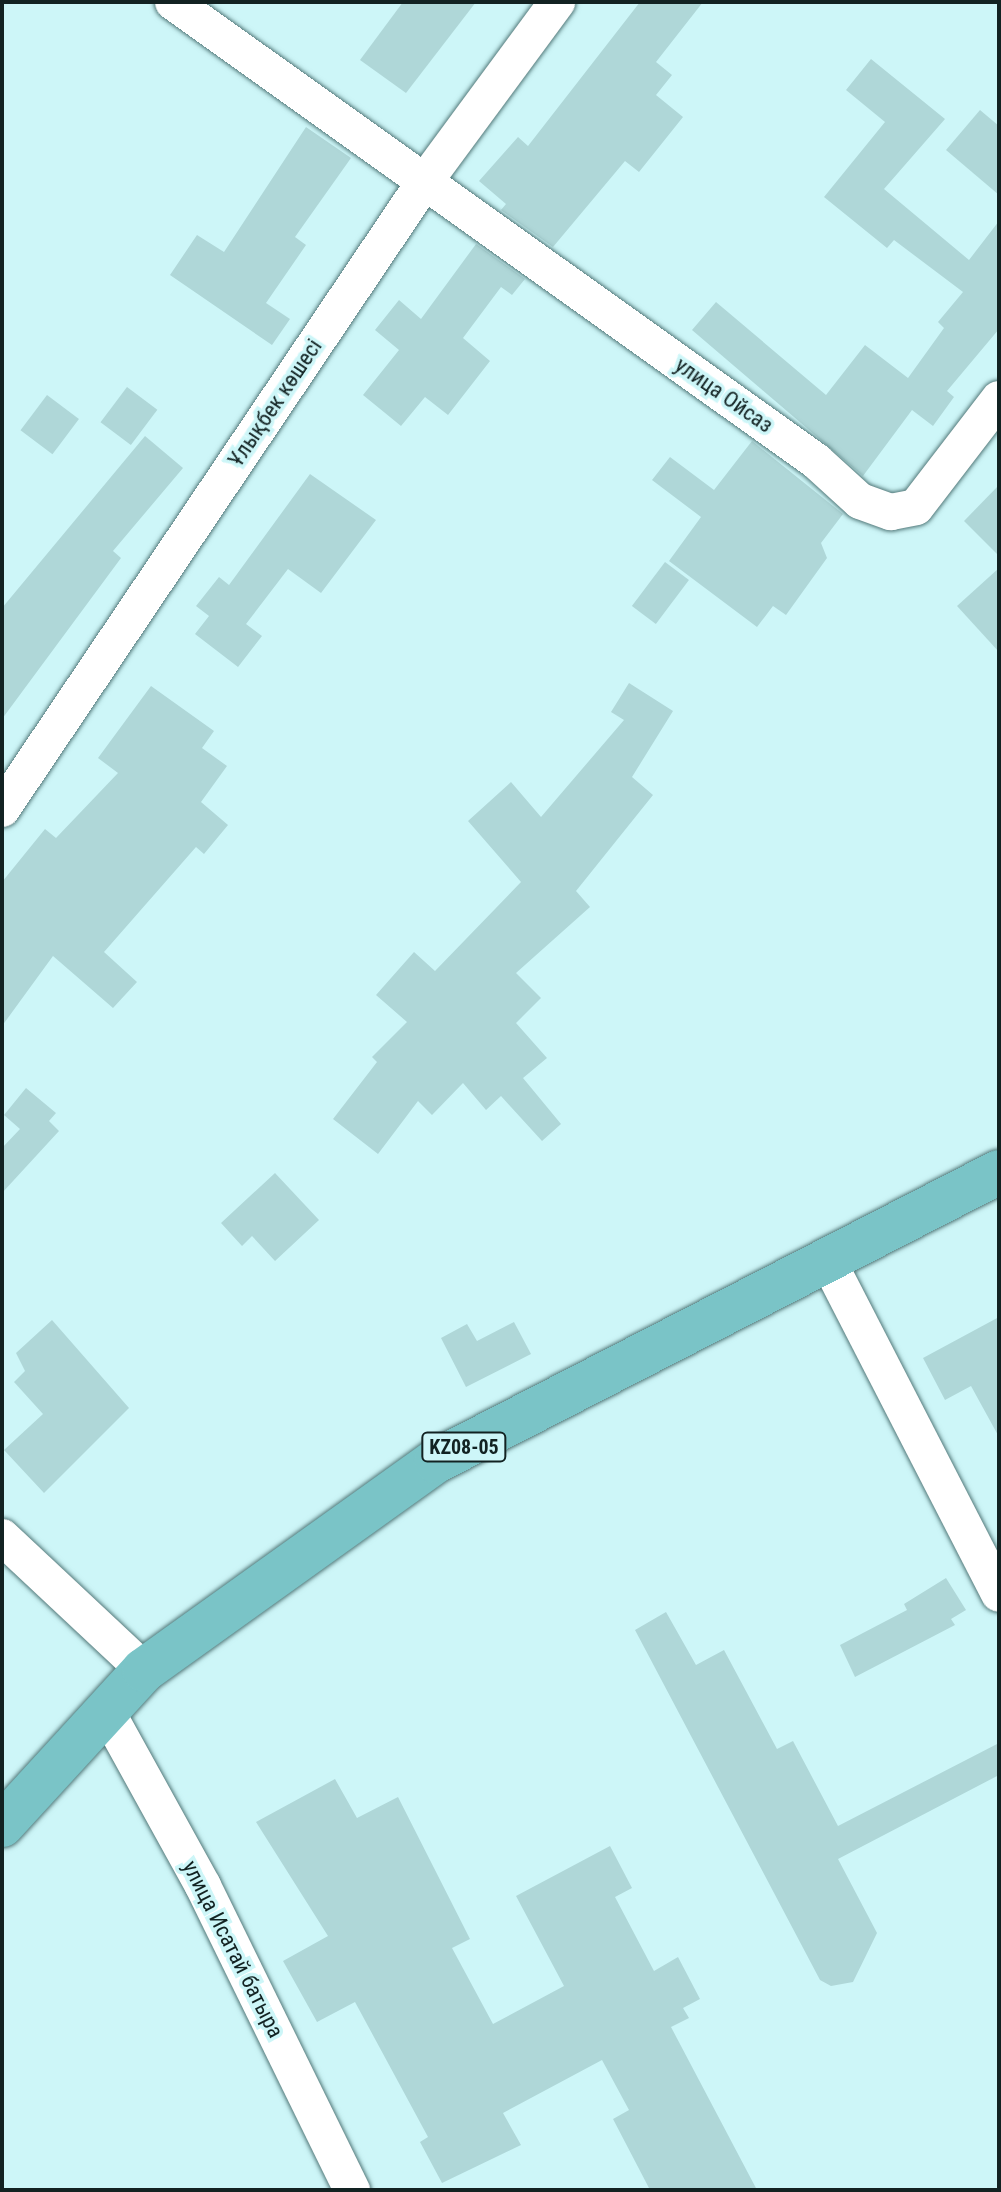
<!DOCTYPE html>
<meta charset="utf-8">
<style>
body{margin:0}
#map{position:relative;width:1001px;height:2192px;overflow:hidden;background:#cdf6f8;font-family:"Roboto Condensed",sans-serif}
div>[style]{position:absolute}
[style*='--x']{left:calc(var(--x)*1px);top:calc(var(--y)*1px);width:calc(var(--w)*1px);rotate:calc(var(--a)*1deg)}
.building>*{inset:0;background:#afd7d8;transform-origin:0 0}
.roads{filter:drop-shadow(0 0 2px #53797a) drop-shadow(0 0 2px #53797a)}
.street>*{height:36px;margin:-18px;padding:0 18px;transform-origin:18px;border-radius:18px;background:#fff}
.primary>*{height:44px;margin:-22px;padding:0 22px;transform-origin:22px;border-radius:22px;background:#7ac4c7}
span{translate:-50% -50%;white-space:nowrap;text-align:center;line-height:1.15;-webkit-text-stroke:7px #cdf6f8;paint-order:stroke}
.shield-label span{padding:2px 6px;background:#cdf6f8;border:2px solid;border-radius:6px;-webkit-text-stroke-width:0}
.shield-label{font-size:20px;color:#122222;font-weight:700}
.street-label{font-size:22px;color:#122222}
.frame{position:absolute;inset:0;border:4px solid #122222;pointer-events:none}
</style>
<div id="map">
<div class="building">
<div style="clip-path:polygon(403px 2px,476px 2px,406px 93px,360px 60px)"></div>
<div style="clip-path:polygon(640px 2px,703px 2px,656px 62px,672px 75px,656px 95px,683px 117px,639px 172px,625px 161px,553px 247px,501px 210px,506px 204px,479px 181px,518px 137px,528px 146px)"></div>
<div style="clip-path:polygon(871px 59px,945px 119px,884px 189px,969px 260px,999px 221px,999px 329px,947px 391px,954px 397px,933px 426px,912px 410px,863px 476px,692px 330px,716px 302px,826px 395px,865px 345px,908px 378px,944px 328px,938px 322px,963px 292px,894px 240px,887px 248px,824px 197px,885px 122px,846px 90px)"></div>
<div style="clip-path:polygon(980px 110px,999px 126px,999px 195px,946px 150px)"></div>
<div style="clip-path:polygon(306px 127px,351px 158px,295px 237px,306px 245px,266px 303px,290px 319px,272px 345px,170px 275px,197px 235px,224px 252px)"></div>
<div style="clip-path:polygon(476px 244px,525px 279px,512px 295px,501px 287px,463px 338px,490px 361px,448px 415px,425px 397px,401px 426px,363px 395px,399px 350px,375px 330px,399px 300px,421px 319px)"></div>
<div style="left:127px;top:387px;width:38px;height:44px;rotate:37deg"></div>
<div style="left:47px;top:395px;width:40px;height:44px;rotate:37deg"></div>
<div style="clip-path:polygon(145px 436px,183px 468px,113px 551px,121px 558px,2px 719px,2px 608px)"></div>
<div style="clip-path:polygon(752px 441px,843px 514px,821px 543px,827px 558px,786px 615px,773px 606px,757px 627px,669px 561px,701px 517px,652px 480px,670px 457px,714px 490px)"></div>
<div style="clip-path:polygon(310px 474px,376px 520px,321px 593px,288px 569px,246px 624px,262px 636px,238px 667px,195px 634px,209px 616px,196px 606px,219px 577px,229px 585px)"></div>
<div style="clip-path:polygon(999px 485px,999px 556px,964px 521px)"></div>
<div style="left:665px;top:562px;width:30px;height:55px;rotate:37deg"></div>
<div style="clip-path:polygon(999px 568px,999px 652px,957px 606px)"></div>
<div style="clip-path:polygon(629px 683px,673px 711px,632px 777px,653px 795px,576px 891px,590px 907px,516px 973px,541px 998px,516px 1023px,547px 1058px,523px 1078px,561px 1124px,542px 1141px,501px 1096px,486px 1110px,463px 1083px,432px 1115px,418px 1101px,378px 1154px,333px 1119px,377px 1062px,372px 1057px,407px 1022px,376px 995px,414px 952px,435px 971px,521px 882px,468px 821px,511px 782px,541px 817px,624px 720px,611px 712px)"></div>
<div style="clip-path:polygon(151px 686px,214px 731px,202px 748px,227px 766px,201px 802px,228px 825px,204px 854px,196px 847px,104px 952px,137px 982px,113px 1008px,53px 956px,2px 1026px,2px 882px,45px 829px,56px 838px,118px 773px,98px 758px)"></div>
<div style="clip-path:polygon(26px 1088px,56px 1113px,49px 1121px,59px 1131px,2px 1193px,2px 1148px,20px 1129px,4px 1115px)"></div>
<div style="clip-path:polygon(275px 1173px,319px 1220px,275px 1261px,252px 1236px,242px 1246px,221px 1223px)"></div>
<div style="clip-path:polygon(999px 1317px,999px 1437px,971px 1386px,945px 1400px,923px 1358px)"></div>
<div style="clip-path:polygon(52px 1320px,129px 1408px,44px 1493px,4px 1450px,43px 1414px,14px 1382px,25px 1371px,16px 1353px)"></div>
<div style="clip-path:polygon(514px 1322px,531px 1354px,466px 1387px,441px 1338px,467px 1324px,477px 1341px)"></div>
<div style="clip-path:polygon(946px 1578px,966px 1610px,951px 1619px,955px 1625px,855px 1677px,840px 1645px,907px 1610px,904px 1604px)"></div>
<div style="clip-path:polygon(666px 1612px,696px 1665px,724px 1650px,777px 1749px,793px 1741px,838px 1826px,999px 1743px,999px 1775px,838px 1859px,877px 1933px,853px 1982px,831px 1986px,820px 1980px,635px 1630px)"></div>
<div style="clip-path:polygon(335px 1779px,357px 1818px,398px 1797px,470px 1939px,452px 1948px,493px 2024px,564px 1986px,516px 1896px,610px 1846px,632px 1888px,615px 1897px,654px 1971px,678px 1957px,700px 1999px,683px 2008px,689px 2018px,671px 2027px,757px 2190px,650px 2190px,613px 2119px,629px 2110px,602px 2060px,503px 2113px,521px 2145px,442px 2183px,420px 2142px,428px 2137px,355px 2002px,317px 2022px,283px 1961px,328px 1936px,256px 1822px)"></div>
</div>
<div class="roads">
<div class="street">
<div style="--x:173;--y:2;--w:790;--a:35.52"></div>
<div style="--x:816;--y:461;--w:59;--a:42.3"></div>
<div style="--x:860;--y:501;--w:33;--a:20"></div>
<div style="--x:891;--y:512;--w:25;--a:-11"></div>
<div style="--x:916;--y:507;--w:136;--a:-52.5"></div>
<div style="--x:2;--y:809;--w:754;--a:-56.04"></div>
<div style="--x:423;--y:184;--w:226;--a:-53.6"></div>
<div style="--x:828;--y:1261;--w:374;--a:62.8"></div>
<div style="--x:2;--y:1537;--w:195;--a:43.1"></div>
<div style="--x:107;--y:1712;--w:199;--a:61.1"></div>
<div style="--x:203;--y:1886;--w:339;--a:63.9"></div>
</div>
<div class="primary">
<div style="--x:2;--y:1825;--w:210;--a:-47.5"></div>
<div style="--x:144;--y:1670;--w:359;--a:-35.6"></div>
<div style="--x:436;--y:1461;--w:633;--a:-27.17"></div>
</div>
</div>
<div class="shield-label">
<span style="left:464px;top:1447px">KZ08-05</span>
</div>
<div class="street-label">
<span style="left:724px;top:395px;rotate:35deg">улица Ойсаз</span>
<span style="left:275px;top:403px;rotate:-56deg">Ұлықбек көшесі</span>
<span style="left:233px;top:1949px;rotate:63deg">улица Исатай батыра</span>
</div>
<div class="frame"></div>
</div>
